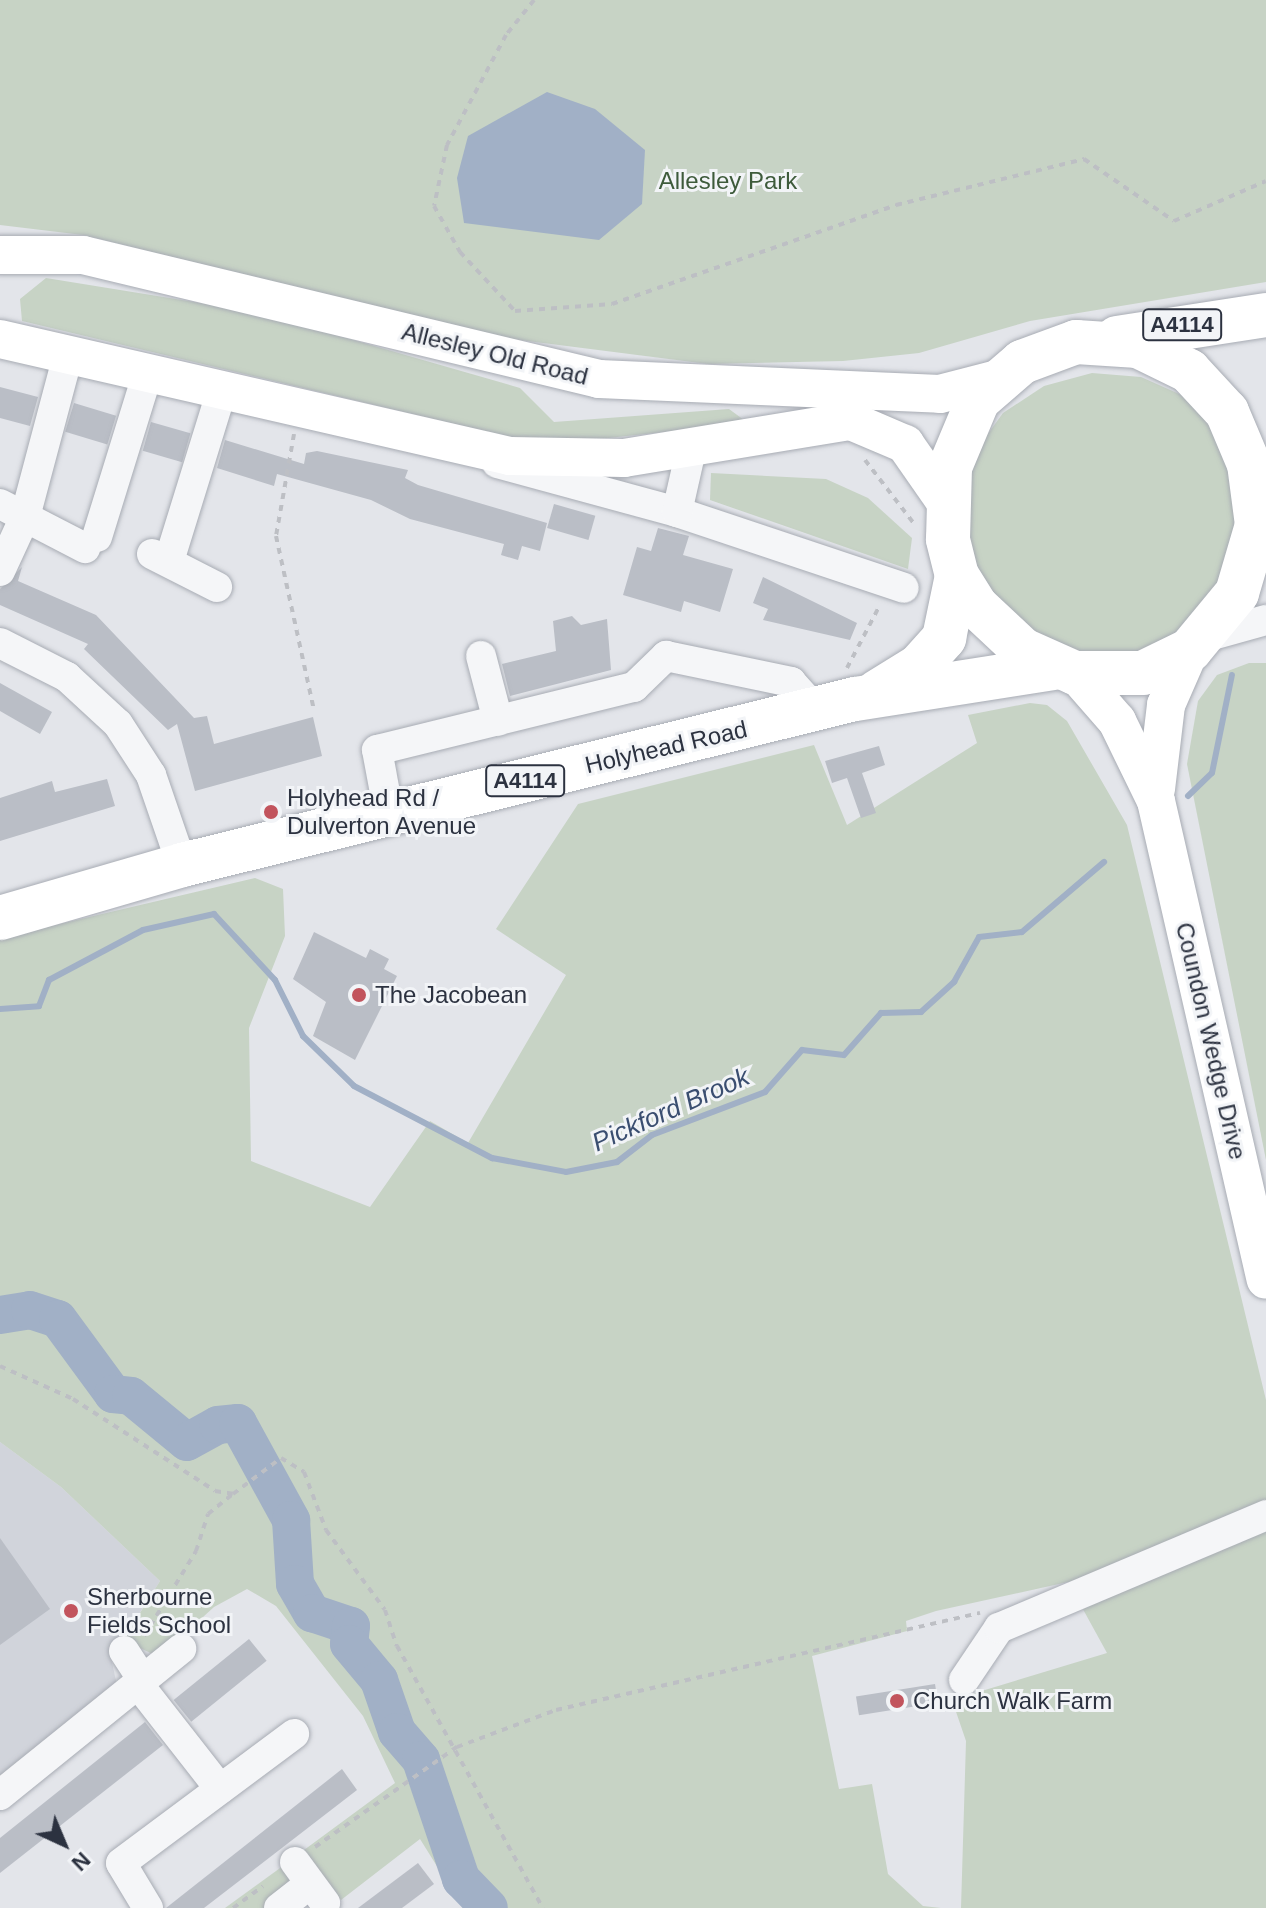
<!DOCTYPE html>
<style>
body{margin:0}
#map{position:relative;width:1266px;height:1908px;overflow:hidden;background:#e3e5ea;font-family:Helvetica,sans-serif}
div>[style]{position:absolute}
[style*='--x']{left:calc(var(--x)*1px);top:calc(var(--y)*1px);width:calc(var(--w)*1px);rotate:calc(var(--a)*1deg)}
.built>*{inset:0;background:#d1d4db}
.green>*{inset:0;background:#c7d3c5}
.water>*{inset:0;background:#a1b0c6}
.stream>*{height:6px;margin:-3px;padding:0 3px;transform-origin:3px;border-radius:3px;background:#a1b0c6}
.river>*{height:38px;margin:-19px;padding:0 19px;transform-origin:19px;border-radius:19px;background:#a1b0c6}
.building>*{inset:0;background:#babec6;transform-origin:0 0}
.path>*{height:4px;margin-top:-2px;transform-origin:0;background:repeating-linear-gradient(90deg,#bdbfc4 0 6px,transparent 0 12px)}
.roads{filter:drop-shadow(0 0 2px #a8acb4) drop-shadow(0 0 2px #a8acb4)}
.minor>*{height:30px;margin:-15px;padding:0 15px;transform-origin:15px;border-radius:15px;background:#f5f6f8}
.major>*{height:38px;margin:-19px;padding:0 19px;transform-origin:19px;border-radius:19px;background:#fff}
.highway>*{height:44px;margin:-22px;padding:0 22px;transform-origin:22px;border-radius:22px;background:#fff}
.dots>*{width:22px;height:22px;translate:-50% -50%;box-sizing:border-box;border:4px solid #f2f4f7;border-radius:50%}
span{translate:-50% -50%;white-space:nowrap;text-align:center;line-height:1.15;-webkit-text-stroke:6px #f2f4f7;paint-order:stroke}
.shield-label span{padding:2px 6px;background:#f2f4f7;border:2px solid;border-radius:6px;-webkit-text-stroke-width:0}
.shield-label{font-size:22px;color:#2c3240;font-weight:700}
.park-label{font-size:24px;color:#3e5b3b}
.street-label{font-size:24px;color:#2c3240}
.poi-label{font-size:24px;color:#2c3240}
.left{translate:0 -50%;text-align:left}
.water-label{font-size:26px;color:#3a4e70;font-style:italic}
.north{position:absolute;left:24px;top:1804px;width:80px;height:80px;-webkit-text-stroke:6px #f2f4f7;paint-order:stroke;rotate:136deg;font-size:22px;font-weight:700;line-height:32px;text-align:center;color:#2c3240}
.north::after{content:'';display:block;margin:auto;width:28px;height:36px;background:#2c3240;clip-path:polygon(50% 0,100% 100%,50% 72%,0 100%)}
</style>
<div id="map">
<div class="built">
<div style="clip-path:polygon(0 1442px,61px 1487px,160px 1581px,111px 1658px,118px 1690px,0 1783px)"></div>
</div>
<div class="green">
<div style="clip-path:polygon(0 0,1266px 0,1266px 282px,1030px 321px,919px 353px,843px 361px,708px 364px,497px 337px,83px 235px,0 225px)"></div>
<div style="clip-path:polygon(46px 278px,256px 312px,520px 388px,554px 422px,729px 409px,748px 423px,543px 445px,22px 321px,20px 299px)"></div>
<div style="clip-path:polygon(1092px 373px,1141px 377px,1186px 397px,1222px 431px,1251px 522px,1185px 642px,1095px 666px,1008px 631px,960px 549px,974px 453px,1003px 413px,1044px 386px)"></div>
<div style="clip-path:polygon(711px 473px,826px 479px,868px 498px,912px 538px,908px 569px,710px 500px)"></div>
<div style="clip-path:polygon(1249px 663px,1266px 663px,1266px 1160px,1187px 764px,1198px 701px,1217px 675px)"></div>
<div style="clip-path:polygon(1030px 703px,1047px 705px,1067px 721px,1127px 825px,1266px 1400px,1266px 1908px,961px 1908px,966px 1741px,952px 1700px,1107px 1653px,1068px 1582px,936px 1611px,906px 1621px,907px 1631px,812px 1656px,839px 1789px,872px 1784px,888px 1874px,923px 1906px,941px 1908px,463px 1908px,420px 1839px,341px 1900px,304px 1850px,395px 1783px,363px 1716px,276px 1606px,247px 1589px,214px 1607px,159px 1657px,123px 1640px,160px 1581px,61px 1487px,0 1442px,0 938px,255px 878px,283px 889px,285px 936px,249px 1028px,251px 1161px,370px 1207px,430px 1121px,468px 1143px,566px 975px,496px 929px,578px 804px,814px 745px,847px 825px,977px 743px,968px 715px)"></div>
<div style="clip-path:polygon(287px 1863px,290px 1879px,265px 1908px,225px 1908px)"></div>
</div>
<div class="water">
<div style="clip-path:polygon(547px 92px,595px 109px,645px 150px,642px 204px,599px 240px,464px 223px,457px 178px,468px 136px)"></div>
</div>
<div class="stream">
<div style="--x:1188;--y:796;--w:33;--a:-44"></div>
<div style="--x:1212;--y:773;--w:100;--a:-78.5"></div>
<div style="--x:0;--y:1009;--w:39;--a:-4"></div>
<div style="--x:39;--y:1006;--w:28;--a:-69"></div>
<div style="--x:49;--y:980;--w:106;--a:-28"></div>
<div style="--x:143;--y:930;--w:73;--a:-12.7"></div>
<div style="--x:214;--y:914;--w:90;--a:47.3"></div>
<div style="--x:275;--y:980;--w:63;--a:63.4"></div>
<div style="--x:303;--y:1036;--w:71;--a:44.4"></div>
<div style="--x:354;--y:1086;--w:156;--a:27.6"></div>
<div style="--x:492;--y:1158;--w:75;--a:10.7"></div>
<div style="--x:566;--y:1172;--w:52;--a:-11.1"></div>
<div style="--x:617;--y:1162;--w:44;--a:-37.6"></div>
<div style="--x:652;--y:1135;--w:121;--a:-20.8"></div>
<div style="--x:765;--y:1092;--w:56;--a:-48.6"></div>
<div style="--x:802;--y:1050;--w:42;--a:6.8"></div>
<div style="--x:844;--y:1055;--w:56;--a:-48.6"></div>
<div style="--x:881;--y:1013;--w:40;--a:-1.4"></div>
<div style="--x:921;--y:1012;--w:45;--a:-42.3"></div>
<div style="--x:954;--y:982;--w:51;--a:-60.9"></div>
<div style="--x:979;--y:937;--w:43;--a:-6.6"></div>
<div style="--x:1022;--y:932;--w:108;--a:-40.5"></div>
</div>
<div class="river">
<div style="--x:0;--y:1315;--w:30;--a:-9"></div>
<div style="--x:30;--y:1310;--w:29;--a:18"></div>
<div style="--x:58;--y:1319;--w:93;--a:53.7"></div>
<div style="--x:113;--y:1394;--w:18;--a:6"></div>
<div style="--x:131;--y:1396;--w:72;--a:39.4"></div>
<div style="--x:187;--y:1442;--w:35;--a:-29"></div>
<div style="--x:218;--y:1425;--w:20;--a:-6"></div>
<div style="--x:238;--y:1423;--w:111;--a:61.3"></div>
<div style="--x:291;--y:1520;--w:64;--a:86.4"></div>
<div style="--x:295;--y:1584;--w:34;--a:60"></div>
<div style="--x:312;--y:1613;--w:41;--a:18.4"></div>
<div style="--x:351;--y:1626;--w:18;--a:96"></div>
<div style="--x:349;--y:1644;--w:47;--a:50.2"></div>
<div style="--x:379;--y:1680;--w:55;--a:70.9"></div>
<div style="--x:397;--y:1732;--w:37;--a:49"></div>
<div style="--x:421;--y:1760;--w:126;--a:71.4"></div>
<div style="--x:461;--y:1879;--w:40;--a:46"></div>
</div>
<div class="building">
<div style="clip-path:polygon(0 387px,38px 397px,30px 426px,0 418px)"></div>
<div style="left:74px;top:403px;width:44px;height:30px;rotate:17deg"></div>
<div style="left:151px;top:422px;width:41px;height:30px;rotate:16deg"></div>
<div style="clip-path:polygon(225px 440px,304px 464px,306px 453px,317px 451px,408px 470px,405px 478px,418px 485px,547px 523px,540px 551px,522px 546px,518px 560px,501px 555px,504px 544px,410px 519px,371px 500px,277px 474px,274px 486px,217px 468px)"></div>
<div style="left:554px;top:504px;width:43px;height:25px;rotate:16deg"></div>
<div style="clip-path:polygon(658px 528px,689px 536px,683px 555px,733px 569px,720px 612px,684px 601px,681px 612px,623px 595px,637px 547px,651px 551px)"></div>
<div style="clip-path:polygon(22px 567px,18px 581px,96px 615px,194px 718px,207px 716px,214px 744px,313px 717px,322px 756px,195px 791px,177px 724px,168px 730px,84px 649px,88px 644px,0 605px,0 589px)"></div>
<div style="clip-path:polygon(763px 577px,857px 623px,850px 640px,763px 620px,768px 609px,753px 603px)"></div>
<div style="clip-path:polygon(572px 616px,581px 625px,607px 619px,611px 670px,510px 696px,502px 664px,556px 651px,553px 621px)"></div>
<div style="clip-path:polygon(0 683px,52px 712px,40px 734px,0 711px)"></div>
<div style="clip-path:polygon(879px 746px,885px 765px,862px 773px,876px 813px,861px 818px,847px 778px,832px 783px,825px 761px)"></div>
<div style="clip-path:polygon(107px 779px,115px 806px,0 841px,0 798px,52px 781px,55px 792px)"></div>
<div style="clip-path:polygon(314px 932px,366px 958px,370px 949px,389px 959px,384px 969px,397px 976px,355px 1060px,313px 1036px,326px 1002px,293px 979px)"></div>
<div style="clip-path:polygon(0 1538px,50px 1609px,0 1645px)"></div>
<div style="left:249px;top:1639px;width:28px;height:97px;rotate:51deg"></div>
<div style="left:935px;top:1684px;width:19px;height:80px;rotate:81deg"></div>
<div style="clip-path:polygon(145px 1722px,163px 1745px,0 1873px,0 1838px)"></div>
<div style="clip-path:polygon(342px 1769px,357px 1790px,204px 1908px,166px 1908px)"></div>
<div style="clip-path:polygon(418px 1863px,434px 1884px,402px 1908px,358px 1908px)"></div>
</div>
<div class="path">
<div style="--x:534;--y:0;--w:45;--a:128.7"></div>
<div style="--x:506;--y:35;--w:125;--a:118.2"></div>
<div style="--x:447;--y:145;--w:62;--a:102"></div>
<div style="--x:434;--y:206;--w:53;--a:60.5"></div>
<div style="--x:460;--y:252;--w:81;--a:47"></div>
<div style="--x:515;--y:311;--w:97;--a:-4.1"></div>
<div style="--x:612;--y:304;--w:301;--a:-19.2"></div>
<div style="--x:896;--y:205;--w:194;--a:-13.7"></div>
<div style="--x:1084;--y:159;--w:109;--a:34.6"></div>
<div style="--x:1174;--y:221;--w:100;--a:-23.5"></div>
<div style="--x:294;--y:434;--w:104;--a:100"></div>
<div style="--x:276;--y:536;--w:179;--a:77.7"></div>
<div style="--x:865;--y:460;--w:82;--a:52.4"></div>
<div style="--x:847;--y:668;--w:71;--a:-62.4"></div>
<div style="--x:0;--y:1366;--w:80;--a:24.3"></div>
<div style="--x:73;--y:1399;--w:169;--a:32.9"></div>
<div style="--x:215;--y:1491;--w:18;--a:9"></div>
<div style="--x:233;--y:1494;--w:60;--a:-36.9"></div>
<div style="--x:281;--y:1458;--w:27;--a:31"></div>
<div style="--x:304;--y:1472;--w:62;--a:69.2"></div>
<div style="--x:326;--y:1530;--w:99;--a:53.6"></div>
<div style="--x:385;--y:1610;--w:38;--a:72"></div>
<div style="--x:397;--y:1646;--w:300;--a:60.9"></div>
<div style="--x:144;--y:1636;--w:100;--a:-58.5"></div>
<div style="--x:196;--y:1551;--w:39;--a:-72"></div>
<div style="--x:208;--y:1514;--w:32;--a:-39"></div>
<div style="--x:315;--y:1847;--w:174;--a:-35.2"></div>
<div style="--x:457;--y:1747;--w:106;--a:-20.5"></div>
<div style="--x:556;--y:1710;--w:435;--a:-12.9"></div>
<div style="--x:233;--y:1908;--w:37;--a:-36"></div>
</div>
<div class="roads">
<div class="minor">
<div style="--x:497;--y:463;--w:187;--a:15.2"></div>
<div style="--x:677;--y:512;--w:239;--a:18.5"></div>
<div style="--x:0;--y:504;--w:96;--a:27.4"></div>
<div style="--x:677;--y:512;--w:64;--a:-77.3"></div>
<div style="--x:97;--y:537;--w:170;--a:-72.8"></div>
<div style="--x:152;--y:554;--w:73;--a:26.9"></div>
<div style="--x:169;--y:561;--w:176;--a:-72.8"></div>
<div style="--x:0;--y:571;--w:60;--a:-65.2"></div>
<div style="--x:25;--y:517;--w:168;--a:-75.1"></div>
<div style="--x:1205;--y:637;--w:63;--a:-15.6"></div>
<div style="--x:0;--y:643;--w:75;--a:26.9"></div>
<div style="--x:67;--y:677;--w:69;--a:42.7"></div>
<div style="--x:118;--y:724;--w:61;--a:57.1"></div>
<div style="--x:151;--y:775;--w:95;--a:71"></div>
<div style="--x:481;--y:656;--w:67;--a:75.3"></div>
<div style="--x:389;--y:814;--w:65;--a:-100.6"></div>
<div style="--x:377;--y:750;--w:265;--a:-13.8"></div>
<div style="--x:634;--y:687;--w:45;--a:-44.1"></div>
<div style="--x:666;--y:656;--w:128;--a:11.7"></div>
<div style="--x:791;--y:682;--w:38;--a:48"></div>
<div style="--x:124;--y:1651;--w:35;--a:57"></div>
<div style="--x:964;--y:1680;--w:63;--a:-56.1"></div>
<div style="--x:999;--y:1628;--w:290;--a:-22.9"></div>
<div style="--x:138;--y:1684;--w:133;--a:52"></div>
<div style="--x:0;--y:1795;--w:233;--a:-38.9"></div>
<div style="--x:295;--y:1862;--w:51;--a:53.8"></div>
<div style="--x:148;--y:1908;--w:52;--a:-121"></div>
<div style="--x:121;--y:1863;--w:216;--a:-36.7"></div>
<div style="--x:279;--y:1908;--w:39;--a:-38"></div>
</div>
<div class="major">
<div style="--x:0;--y:255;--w:83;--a:0"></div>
<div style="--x:83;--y:255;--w:531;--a:13.51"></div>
<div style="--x:599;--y:379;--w:341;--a:2.5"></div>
<div style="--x:940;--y:394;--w:59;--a:-14.7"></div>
<div style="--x:0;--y:339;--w:523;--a:12.92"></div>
<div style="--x:510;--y:456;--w:114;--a:1"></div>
<div style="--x:624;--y:458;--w:230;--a:-9.3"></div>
<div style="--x:851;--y:421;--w:59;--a:23.1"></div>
<div style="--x:905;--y:444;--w:68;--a:55.1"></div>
<div style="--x:1075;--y:673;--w:64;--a:48.8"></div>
<div style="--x:1117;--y:721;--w:89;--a:64"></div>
<div style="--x:1156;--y:801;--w:491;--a:77.1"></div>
<div style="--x:1156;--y:789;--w:85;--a:-83.2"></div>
<div style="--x:1166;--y:705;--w:60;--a:-66.4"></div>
</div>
<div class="highway">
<div style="--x:1117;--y:338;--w:151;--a:-8.8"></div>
<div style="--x:1076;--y:342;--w:62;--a:3.7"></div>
<div style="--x:1138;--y:346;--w:57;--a:26.1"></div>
<div style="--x:1189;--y:371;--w:56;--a:47.2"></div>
<div style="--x:1227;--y:412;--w:56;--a:67.1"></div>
<div style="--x:1249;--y:464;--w:62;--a:82.5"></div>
<div style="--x:1257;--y:525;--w:71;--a:106.4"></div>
<div style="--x:1237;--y:593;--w:74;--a:129.5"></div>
<div style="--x:1190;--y:650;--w:52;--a:153.9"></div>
<div style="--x:1143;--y:673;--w:68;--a:180"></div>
<div style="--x:1075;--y:673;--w:57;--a:-156.1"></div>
<div style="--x:1023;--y:650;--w:64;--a:-136.9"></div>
<div style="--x:976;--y:606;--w:36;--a:-122"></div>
<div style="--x:957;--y:576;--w:38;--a:-104"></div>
<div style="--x:948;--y:539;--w:72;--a:-88.4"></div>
<div style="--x:950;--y:467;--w:73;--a:-67.3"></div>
<div style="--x:978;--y:400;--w:58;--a:-40.8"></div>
<div style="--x:1022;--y:362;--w:58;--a:-20.3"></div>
<div style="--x:877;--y:692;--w:49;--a:-31.8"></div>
<div style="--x:919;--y:666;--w:38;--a:-48"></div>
<div style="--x:944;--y:638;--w:63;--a:-78.2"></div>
<div style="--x:0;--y:918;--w:190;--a:-16.2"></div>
<div style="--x:182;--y:865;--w:693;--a:-13.86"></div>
<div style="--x:855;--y:699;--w:200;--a:-8.9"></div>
</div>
</div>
<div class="dots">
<div style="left:271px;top:812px;background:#c2545d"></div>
<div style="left:359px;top:995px;background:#c2545d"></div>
<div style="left:71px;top:1611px;background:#c2545d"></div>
<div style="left:897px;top:1701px;background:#c2545d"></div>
</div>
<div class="shield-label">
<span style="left:1182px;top:325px">A4114</span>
<span style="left:525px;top:781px">A4114</span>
</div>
<div class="park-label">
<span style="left:728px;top:181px">Allesley Park</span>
</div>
<div class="street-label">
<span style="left:495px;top:354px;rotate:14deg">Allesley Old Road</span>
<span style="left:666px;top:747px;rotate:-13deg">Holyhead Road</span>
<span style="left:1211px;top:1041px;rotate:77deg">Coundon Wedge Drive</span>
</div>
<div class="poi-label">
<span class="left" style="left:287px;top:812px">Holyhead Rd /<br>Dulverton Avenue</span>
<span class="left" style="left:375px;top:995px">The Jacobean</span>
<span class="left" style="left:87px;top:1611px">Sherbourne<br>Fields School</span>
<span class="left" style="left:913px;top:1701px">Church Walk Farm</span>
</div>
<div class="water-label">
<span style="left:671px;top:1110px;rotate:-24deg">Pickford Brook</span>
</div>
<div class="north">N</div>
</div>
